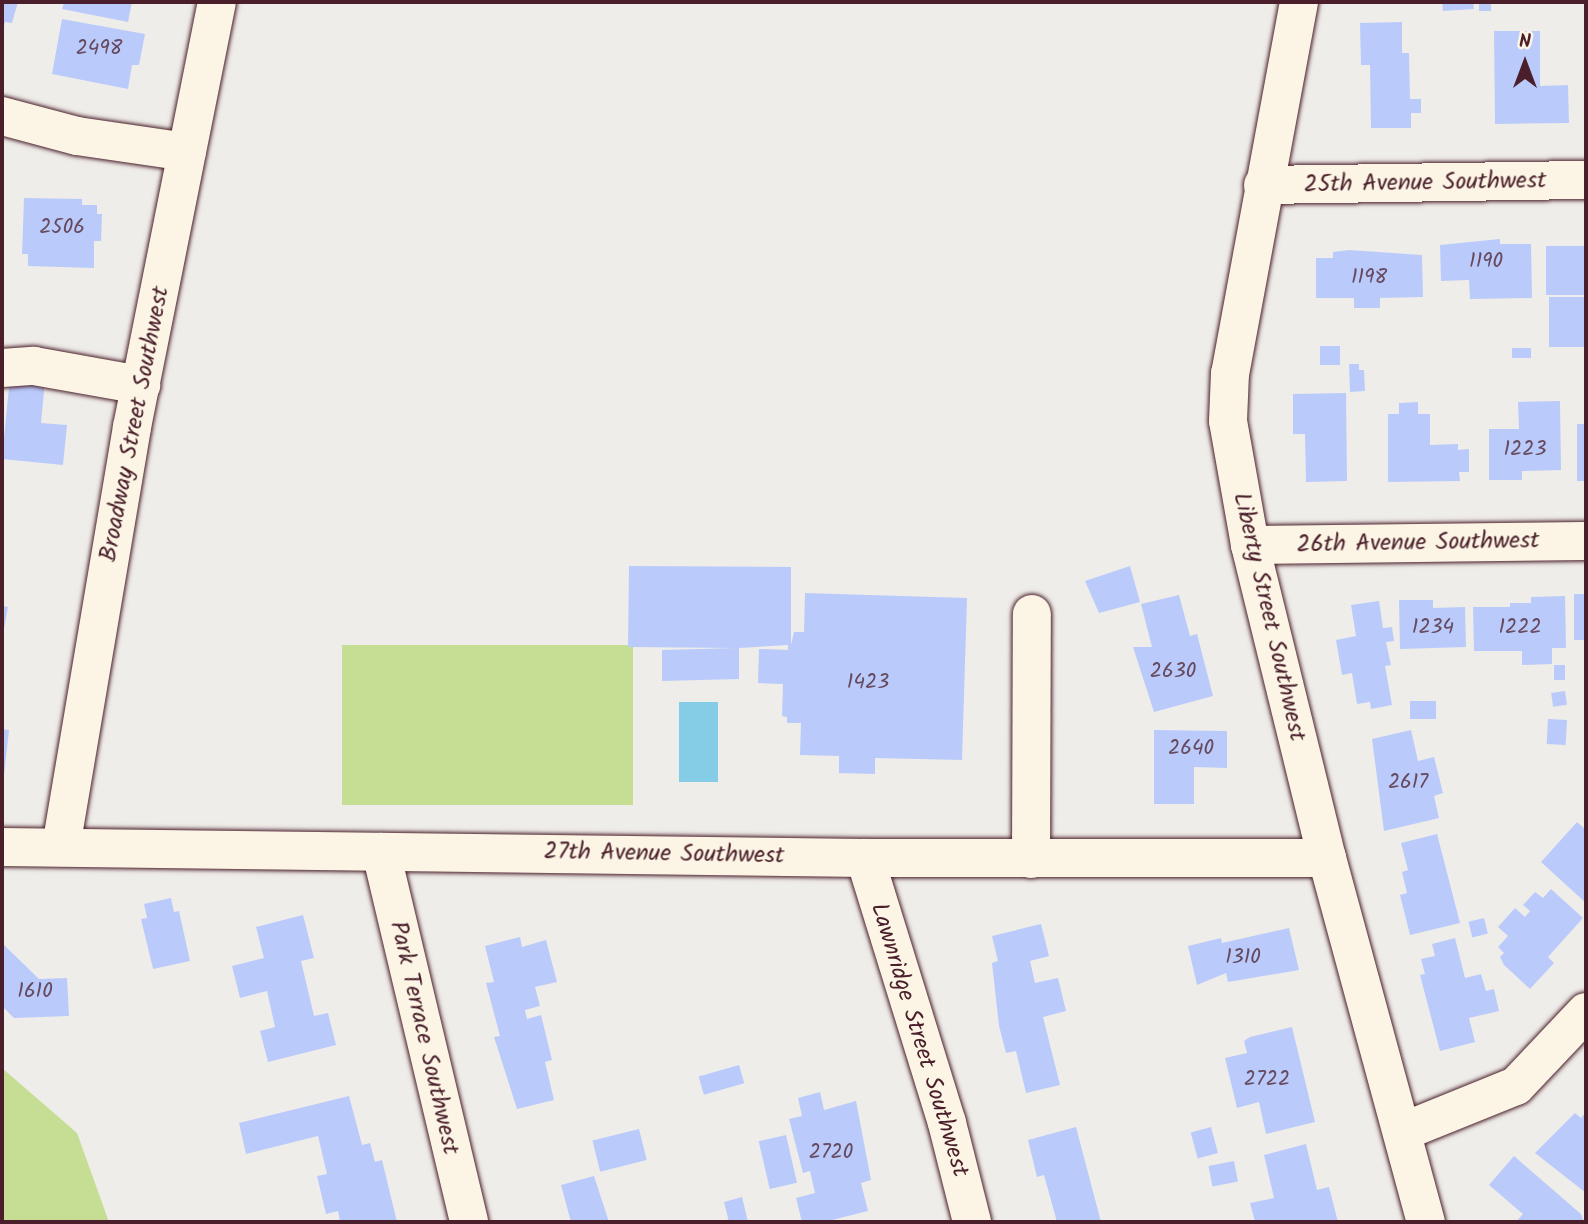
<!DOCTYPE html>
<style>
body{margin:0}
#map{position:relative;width:1588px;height:1224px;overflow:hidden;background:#efede9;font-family:Kalam,sans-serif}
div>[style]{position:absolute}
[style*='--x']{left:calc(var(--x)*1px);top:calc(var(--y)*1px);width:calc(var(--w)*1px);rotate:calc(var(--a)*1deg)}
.green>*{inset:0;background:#c5de94;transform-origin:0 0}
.water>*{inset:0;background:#85cce6;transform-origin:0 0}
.building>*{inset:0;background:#bacbfb;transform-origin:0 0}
.roads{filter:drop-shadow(0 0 2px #4a1f2b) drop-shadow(0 0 2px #4a1f2b)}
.minor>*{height:38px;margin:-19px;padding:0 19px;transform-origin:19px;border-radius:19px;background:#fcf5e5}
span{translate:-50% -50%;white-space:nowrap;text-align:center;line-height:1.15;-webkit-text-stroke:5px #fcf5e5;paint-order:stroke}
.number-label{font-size:21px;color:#664a5f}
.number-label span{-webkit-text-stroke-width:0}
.street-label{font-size:24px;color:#4a1f2b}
.frame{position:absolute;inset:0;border:4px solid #4a1f2b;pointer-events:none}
.north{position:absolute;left:1490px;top:28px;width:70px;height:70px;-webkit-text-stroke:5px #fcf5e5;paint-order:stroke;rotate:0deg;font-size:19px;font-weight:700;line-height:28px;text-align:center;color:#4a1f2b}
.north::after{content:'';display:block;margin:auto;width:24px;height:32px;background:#4a1f2b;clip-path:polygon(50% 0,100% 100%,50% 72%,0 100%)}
</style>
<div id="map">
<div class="green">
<div style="left:342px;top:645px;width:291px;height:160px"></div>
<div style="clip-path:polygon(2px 1068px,77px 1133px,109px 1222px,2px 1222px)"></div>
</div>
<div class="water">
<div style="left:679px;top:702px;width:39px;height:80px"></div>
</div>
<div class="building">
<div style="clip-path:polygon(2px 2px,18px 2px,12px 23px,5px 22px,3px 30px)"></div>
<div style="clip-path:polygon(64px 2px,132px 2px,128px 22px,62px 9px)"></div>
<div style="clip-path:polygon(1442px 2px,1473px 2px,1474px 9px,1443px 11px)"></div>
<div style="left:1479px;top:2px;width:12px;height:9px"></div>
<div style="clip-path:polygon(62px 19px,145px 34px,139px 65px,132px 65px,128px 89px,52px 74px)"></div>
<div style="clip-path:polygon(1402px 22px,1402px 53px,1409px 53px,1410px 99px,1421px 99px,1421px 113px,1411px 113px,1411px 128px,1371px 128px,1370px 65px,1361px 65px,1360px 23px)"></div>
<div style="clip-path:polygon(1494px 31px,1540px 31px,1540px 86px,1568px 85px,1569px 123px,1495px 124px)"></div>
<div style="clip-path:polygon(24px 198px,82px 199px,82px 205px,97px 205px,97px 214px,102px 214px,101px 241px,94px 241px,94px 268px,28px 266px,28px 254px,22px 254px)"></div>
<div style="clip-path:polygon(1500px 239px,1500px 244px,1531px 244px,1532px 298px,1470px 299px,1469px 280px,1441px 281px,1440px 245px)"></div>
<div style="left:1546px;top:246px;width:40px;height:49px"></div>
<div style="clip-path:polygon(1349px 250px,1422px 255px,1423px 297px,1380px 298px,1380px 308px,1354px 308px,1354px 298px,1316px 298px,1316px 258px,1333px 258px,1333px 252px)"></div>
<div style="left:1586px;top:297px;width:50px;height:37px;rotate:90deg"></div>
<div style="left:1320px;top:346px;width:20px;height:19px"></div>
<div style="left:1512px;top:348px;width:19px;height:10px"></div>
<div style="clip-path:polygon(1349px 364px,1359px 364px,1359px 370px,1364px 370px,1365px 391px,1350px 392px)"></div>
<div style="clip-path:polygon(10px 377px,45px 380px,41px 423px,67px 425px,63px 465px,2px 459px)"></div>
<div style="clip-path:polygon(1346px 393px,1347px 481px,1306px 482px,1305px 434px,1293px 434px,1293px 394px)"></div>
<div style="clip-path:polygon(1560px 401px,1561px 470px,1522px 471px,1522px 480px,1489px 480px,1489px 429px,1519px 429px,1518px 402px)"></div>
<div style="clip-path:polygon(1418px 402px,1418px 414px,1430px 414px,1430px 445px,1458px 444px,1458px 450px,1469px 449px,1469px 472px,1459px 472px,1460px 481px,1388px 482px,1388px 414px,1399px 414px,1399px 403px)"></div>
<div style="left:1577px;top:424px;width:9px;height:57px"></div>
<div style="clip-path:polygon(629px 566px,791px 567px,791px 645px,794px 632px,804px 632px,805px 593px,967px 598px,962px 760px,875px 758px,875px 774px,839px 773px,839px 756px,800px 755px,801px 723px,787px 723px,787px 717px,782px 716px,783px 684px,758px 683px,759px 649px,788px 650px,788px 645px,739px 648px,739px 679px,662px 681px,662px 650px,735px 648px,628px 647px)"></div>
<div style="clip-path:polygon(1130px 566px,1140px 602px,1099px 613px,1085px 581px)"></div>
<div style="left:1574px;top:594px;width:12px;height:46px"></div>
<div style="clip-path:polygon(1179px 595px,1190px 636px,1197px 634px,1213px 696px,1154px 712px,1133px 647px,1152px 647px,1141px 604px)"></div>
<div style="clip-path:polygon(1565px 596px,1566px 648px,1552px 648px,1552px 664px,1522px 665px,1522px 651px,1474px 651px,1473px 607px,1510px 607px,1510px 603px,1531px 603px,1531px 597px)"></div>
<div style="clip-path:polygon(1399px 600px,1433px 600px,1433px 608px,1465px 607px,1466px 647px,1400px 649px)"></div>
<div style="clip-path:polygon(1379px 601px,1383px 628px,1392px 627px,1394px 641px,1386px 642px,1391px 665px,1385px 666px,1392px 705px,1371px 709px,1370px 702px,1357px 704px,1352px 673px,1342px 675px,1336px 640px,1356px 636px,1351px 605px)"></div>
<div style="clip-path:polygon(2px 606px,8px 607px,3px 634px,2px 634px)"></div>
<div style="left:1554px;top:665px;width:11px;height:15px"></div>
<div style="left:1565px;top:691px;width:14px;height:14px;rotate:82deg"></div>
<div style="left:1410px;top:701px;width:26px;height:18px"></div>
<div style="left:1548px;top:719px;width:19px;height:25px;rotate:3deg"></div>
<div style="clip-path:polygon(2px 729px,9px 730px,4px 775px,2px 774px)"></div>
<div style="clip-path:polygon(1154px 730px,1227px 731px,1227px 768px,1194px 767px,1194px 804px,1154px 804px)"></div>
<div style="clip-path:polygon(1411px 730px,1418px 761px,1434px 757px,1443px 793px,1434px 796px,1439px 818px,1384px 831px,1372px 739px)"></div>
<div style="clip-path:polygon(1577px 822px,1586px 830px,1586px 903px,1541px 862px)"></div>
<div style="clip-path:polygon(1437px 834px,1460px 923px,1410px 935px,1400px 895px,1407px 893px,1402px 872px,1408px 870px,1401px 843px)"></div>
<div style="clip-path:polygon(1551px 889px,1583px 918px,1548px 957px,1554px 963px,1530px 989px,1504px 965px,1500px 957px,1504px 953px,1498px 947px,1508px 936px,1498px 927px,1515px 908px,1525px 917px,1530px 911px,1523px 905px,1535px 892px,1543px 898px)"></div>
<div style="clip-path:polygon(171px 898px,174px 912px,179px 911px,190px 961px,153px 969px,141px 919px,147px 918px,144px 904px)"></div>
<div style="clip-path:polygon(303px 915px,314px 958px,301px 961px,314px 1016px,328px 1013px,336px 1045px,268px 1062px,260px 1031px,275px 1027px,267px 991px,240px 998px,232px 966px,264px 958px,256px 927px)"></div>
<div style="left:1484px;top:918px;width:16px;height:16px;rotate:76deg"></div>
<div style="clip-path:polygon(1041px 924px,1049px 956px,1030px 961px,1035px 983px,1058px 978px,1066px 1011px,1043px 1017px,1060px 1085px,1026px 1093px,1016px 1051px,1006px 1053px,999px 1026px,992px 963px,998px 961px,992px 936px)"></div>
<div style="clip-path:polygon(1289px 928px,1299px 970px,1228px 982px,1226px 973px,1197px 985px,1188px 946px,1221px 938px,1222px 943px)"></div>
<div style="clip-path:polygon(520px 937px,522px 947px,546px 940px,557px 982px,535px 987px,540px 1006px,525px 1010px,527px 1019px,541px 1015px,552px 1060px,545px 1062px,554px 1100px,517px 1109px,494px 1037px,500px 1036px,486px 983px,494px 982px,485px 946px)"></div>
<div style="clip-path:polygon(1455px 938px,1465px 978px,1481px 974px,1486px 991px,1494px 989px,1499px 1011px,1469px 1018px,1475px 1042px,1440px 1051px,1420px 975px,1425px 974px,1421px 959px,1435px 956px,1432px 944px)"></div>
<div style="clip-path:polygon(2px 943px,39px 979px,67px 978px,69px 1016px,14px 1018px,2px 1006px)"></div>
<div style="clip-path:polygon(1292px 1027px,1315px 1122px,1266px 1134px,1259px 1102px,1237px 1108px,1225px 1058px,1247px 1053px,1244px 1041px,1250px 1037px)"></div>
<div style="left:739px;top:1065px;width:19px;height:42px;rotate:74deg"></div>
<div style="clip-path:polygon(820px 1092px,824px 1110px,856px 1101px,871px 1180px,861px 1183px,868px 1211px,824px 1222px,802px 1222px,796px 1198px,815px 1193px,810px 1171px,803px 1173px,789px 1119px,802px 1116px,798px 1098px)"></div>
<div style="clip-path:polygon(349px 1096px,362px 1145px,370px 1143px,375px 1162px,382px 1160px,397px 1222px,340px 1222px,338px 1211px,326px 1214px,317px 1176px,327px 1174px,318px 1136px,246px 1154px,239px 1123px)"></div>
<div style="clip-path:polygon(1586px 1112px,1586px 1193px,1535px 1153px,1575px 1113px,1581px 1118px)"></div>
<div style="clip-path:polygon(1076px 1127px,1101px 1222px,1057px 1222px,1044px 1175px,1037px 1177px,1028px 1140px)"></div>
<div style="left:1211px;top:1127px;width:27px;height:21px;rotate:75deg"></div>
<div style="left:639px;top:1129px;width:32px;height:48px;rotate:76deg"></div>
<div style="left:786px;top:1135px;width:49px;height:28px;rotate:77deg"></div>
<div style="clip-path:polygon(1306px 1144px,1317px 1190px,1329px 1187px,1338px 1222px,1255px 1222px,1250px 1203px,1274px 1198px,1264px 1155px)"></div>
<div style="clip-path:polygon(1514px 1156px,1581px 1214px,1584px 1222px,1516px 1222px,1523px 1214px,1489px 1185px)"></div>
<div style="left:1234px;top:1161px;width:21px;height:26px;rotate:79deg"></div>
<div style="clip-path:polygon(594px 1176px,609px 1222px,571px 1222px,561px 1185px)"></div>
<div style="clip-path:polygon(742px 1197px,748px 1222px,729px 1222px,724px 1202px)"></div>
</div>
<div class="roads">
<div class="minor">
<div style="--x:1299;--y:2;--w:377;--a:100.5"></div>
<div style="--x:1230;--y:373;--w:48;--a:92.4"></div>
<div style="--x:1228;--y:421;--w:126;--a:79.9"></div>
<div style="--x:1250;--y:545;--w:322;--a:76.2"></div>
<div style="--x:1327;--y:858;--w:377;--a:74.8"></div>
<div style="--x:2;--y:116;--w:78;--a:14.9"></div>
<div style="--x:77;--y:136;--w:111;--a:8.3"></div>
<div style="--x:1263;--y:185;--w:323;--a:-0.9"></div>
<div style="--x:2;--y:368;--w:32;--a:-4"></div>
<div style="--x:34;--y:366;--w:109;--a:10.1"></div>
<div style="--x:1250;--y:545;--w:336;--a:-0.7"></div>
<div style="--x:2;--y:847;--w:863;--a:0.73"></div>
<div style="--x:865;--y:858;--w:462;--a:0"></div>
<div style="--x:61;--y:847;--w:426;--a:-80.4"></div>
<div style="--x:132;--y:427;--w:433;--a:-78.7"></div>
<div style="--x:381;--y:852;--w:380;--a:76.6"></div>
<div style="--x:865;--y:858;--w:277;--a:72.8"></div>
<div style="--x:947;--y:1123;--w:102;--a:75.8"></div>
<div style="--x:1031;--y:859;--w:245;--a:-89.8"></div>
<div style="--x:1402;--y:1132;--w:123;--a:-22"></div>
<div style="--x:1516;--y:1086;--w:102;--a:-46.6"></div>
</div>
</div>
<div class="number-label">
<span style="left:99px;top:49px">2498</span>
<span style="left:62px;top:228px">2506</span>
<span style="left:1486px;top:262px">1190</span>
<span style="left:1369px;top:278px">1198</span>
<span style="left:1525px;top:450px">1223</span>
<span style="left:1433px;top:628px">1234</span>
<span style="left:1520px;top:628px">1222</span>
<span style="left:1173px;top:672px">2630</span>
<span style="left:868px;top:683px">1423</span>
<span style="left:1191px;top:749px">2640</span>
<span style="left:1408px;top:783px">2617</span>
<span style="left:1243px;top:958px">1310</span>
<span style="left:35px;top:992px">1610</span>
<span style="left:1267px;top:1080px">2722</span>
<span style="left:831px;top:1153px">2720</span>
</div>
<div class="street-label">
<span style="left:1425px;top:183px;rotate:-1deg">25th Avenue Southwest</span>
<span style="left:135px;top:424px;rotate:-79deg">Broadway Street Southwest</span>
<span style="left:1418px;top:543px;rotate:-1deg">26th Avenue Southwest</span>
<span style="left:1269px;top:617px;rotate:77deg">Liberty Street Southwest</span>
<span style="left:664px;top:854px;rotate:1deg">27th Avenue Southwest</span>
<span style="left:424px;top:1038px;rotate:77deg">Park Terrace Southwest</span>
<span style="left:919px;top:1040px;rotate:73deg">Lawnridge Street Southwest</span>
</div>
<div class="frame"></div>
<div class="north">N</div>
</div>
